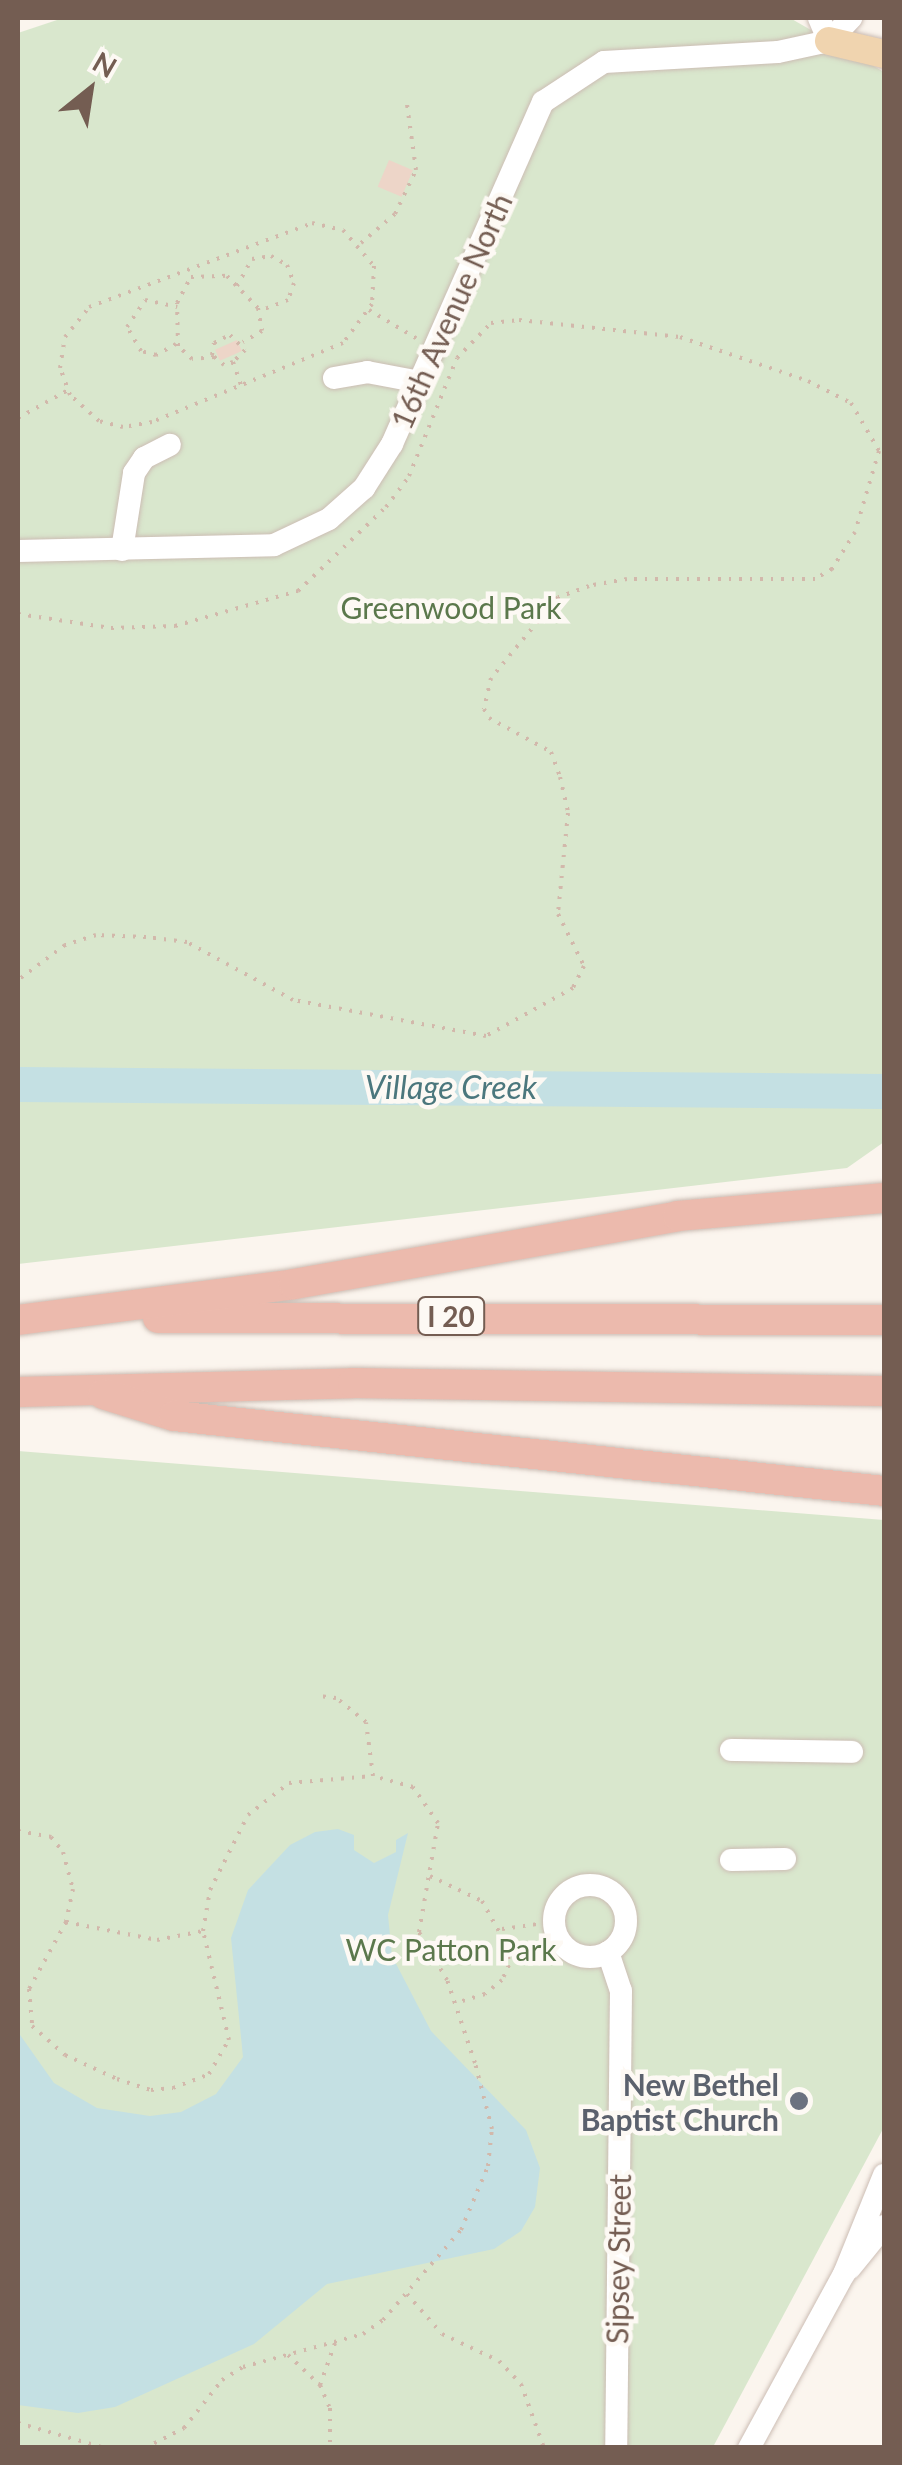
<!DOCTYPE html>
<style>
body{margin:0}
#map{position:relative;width:902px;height:2465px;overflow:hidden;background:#fbf5ee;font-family:Lato,sans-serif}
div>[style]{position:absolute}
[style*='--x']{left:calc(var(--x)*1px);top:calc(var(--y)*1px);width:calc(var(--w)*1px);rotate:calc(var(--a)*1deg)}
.green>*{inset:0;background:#d9e7cd}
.water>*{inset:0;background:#c4e0e3}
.river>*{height:35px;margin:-17.5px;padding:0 17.5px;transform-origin:17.5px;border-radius:17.5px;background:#c4e0e3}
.building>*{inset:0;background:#edd5c8;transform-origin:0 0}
.path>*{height:4px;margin-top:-2px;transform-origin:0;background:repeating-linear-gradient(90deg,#d2b8ab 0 2.5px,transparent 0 10.5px)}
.roads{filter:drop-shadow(0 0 2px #ccbdb4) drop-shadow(0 0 2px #ccbdb4)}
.minor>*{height:22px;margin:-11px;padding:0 11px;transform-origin:11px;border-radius:11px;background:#fff}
.minor>.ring{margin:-11px;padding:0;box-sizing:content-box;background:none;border:22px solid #fff;border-radius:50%}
.major>*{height:28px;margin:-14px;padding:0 14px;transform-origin:14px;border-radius:14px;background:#f0d4af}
.highway>*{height:30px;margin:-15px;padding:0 15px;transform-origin:15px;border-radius:15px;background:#ecbaad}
.dots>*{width:28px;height:28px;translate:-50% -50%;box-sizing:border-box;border:5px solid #fdf9f4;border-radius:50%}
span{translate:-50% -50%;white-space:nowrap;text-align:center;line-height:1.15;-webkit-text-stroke:9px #fdf9f4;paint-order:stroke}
.shield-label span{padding:2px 8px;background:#fdf9f4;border:2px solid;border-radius:8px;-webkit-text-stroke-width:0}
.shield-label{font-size:28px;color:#745d52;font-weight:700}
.street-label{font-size:30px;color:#745d52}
.park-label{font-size:30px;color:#5b784c}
.worship-label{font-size:30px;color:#5b616d;font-weight:700}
.right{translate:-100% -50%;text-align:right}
.water-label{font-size:32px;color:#4b777d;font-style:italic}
.frame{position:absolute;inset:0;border:20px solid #745d52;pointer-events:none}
.north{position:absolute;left:40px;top:40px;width:100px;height:100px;-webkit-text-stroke:8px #fdf9f4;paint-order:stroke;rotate:30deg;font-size:28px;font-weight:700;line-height:40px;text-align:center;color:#745d52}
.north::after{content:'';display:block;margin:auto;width:35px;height:45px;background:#745d52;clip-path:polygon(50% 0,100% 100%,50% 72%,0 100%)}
</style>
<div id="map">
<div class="green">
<div style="clip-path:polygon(63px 18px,790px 18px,884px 72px,884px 1142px,847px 1168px,18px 1264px,18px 33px)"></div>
<div style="clip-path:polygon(18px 1451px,884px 1520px,884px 2127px,713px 2447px,18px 2448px)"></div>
</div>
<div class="water">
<div style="clip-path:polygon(338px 1829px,354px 1835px,354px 1850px,374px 1863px,396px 1852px,396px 1840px,408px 1833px,388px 1915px,392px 1956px,431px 2031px,526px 2130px,540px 2168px,535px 2207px,521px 2231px,494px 2249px,327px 2284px,254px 2344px,115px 2407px,78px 2413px,18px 2405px,18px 2032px,54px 2083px,97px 2108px,150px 2116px,181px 2112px,216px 2094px,243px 2057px,231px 1938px,248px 1890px,290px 1845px,315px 1832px)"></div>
</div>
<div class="river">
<div style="--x:18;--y:1084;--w:866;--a:0.46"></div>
</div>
<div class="building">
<div style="left:389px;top:160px;width:26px;height:29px;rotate:23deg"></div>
<div style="left:237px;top:340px;width:12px;height:24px;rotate:66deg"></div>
</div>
<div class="path">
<div style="--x:312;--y:223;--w:32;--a:13"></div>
<div style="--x:343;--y:230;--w:48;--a:49.3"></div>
<div style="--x:374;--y:266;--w:38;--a:93"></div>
<div style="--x:372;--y:304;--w:49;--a:126.6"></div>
<div style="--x:343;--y:343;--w:207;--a:157.5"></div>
<div style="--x:152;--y:422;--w:29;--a:170"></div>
<div style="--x:123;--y:427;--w:25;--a:-166"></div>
<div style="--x:99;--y:421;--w:39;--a:-138"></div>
<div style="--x:70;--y:395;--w:29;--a:-110"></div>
<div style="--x:60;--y:368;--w:31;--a:-81"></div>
<div style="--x:65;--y:337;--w:38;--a:-51"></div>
<div style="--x:89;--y:307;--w:238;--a:-20.6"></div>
<div style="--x:361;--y:243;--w:45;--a:-40.5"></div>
<div style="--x:395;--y:214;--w:49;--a:-64.5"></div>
<div style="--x:416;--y:170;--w:67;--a:-97.8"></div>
<div style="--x:237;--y:286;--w:31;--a:-61"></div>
<div style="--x:252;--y:259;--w:19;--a:-9"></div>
<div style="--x:271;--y:256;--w:18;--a:29"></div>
<div style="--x:287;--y:265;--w:19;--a:69"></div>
<div style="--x:294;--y:283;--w:18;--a:109"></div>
<div style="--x:288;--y:300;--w:30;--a:159"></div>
<div style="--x:369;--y:310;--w:55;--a:30.8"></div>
<div style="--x:176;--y:344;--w:23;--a:151"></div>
<div style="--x:156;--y:355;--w:16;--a:-165"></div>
<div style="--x:141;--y:351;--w:28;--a:-120"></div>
<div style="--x:127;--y:327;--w:32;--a:-56"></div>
<div style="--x:145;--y:300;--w:33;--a:12"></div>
<div style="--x:214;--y:357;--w:22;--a:175"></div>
<div style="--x:192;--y:359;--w:19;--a:-137"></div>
<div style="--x:178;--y:346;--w:43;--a:-91.3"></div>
<div style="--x:177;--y:303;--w:30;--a:-62"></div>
<div style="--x:191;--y:277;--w:36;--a:-2"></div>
<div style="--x:227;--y:276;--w:45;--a:45.9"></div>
<div style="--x:258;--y:308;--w:23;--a:80"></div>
<div style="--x:262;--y:331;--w:22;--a:150"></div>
<div style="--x:233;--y:362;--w:9;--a:162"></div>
<div style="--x:224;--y:365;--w:16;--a:-140"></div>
<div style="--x:212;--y:355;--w:12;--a:-81"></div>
<div style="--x:214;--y:343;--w:18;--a:-27"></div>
<div style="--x:230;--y:335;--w:21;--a:45"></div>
<div style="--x:245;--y:350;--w:17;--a:135"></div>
<div style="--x:233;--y:362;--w:24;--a:71"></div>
<div style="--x:18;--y:418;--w:57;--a:-29.2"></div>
<div style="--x:18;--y:614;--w:94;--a:8.6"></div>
<div style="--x:111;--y:628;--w:64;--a:-1.8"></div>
<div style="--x:175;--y:626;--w:128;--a:-15.9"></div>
<div style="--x:298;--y:591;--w:122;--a:-43.7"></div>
<div style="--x:386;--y:507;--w:39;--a:-53"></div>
<div style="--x:409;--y:476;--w:127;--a:-67.9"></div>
<div style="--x:457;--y:358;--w:49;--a:-45.8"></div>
<div style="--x:491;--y:323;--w:28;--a:-6"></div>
<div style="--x:519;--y:320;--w:162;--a:6"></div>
<div style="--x:680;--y:337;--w:135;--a:19"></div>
<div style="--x:808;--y:381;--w:48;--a:27.1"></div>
<div style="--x:851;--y:403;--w:56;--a:59.7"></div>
<div style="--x:879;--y:451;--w:84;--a:106.5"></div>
<div style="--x:855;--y:532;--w:44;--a:121.9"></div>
<div style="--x:832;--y:569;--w:20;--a:150"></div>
<div style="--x:815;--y:579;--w:188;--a:180"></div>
<div style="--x:627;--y:579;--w:39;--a:170"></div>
<div style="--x:589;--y:586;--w:33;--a:160"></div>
<div style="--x:558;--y:597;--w:105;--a:129.6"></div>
<div style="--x:491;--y:678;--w:32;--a:103"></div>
<div style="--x:484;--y:709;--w:10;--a:61"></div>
<div style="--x:489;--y:718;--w:71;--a:28.7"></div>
<div style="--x:551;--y:752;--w:27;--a:70"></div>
<div style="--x:560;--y:777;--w:37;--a:77"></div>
<div style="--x:568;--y:813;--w:101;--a:95.7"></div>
<div style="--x:558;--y:914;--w:58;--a:63.4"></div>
<div style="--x:584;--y:966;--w:25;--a:117"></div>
<div style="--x:573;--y:988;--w:99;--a:151.1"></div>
<div style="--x:486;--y:1036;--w:196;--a:-169.4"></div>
<div style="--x:293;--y:1000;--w:121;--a:-151.3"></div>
<div style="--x:187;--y:942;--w:41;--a:-173"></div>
<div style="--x:146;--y:937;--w:50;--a:-177.7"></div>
<div style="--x:96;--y:935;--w:33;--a:162"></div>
<div style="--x:65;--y:945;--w:59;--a:143.3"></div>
<div style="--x:18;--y:1831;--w:34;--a:10"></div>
<div style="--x:51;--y:1837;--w:19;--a:51"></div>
<div style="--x:63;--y:1852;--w:38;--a:75"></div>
<div style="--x:73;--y:1889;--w:34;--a:102"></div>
<div style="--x:66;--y:1922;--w:77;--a:118.9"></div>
<div style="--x:29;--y:1989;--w:37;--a:85"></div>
<div style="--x:32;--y:2026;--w:44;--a:41.3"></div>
<div style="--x:65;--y:2055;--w:57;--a:24.8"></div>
<div style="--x:117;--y:2079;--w:36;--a:18"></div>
<div style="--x:151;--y:2090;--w:22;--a:-5"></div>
<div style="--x:173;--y:2088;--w:39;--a:-21"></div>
<div style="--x:209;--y:2074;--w:39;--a:-60"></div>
<div style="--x:229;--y:2040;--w:112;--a:-103.4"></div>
<div style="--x:203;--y:1931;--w:42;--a:-80.3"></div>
<div style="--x:210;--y:1890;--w:84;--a:-63.1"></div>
<div style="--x:248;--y:1815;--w:52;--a:-38"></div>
<div style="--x:289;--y:1783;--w:84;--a:-4.8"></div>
<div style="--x:430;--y:1876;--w:58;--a:25.7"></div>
<div style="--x:482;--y:1901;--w:51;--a:60.9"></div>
<div style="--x:507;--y:1946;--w:19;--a:84"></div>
<div style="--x:509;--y:1965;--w:17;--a:115"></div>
<div style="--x:502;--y:1980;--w:22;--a:141"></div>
<div style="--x:485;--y:1994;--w:31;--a:163"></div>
<div style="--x:66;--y:1922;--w:93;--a:11.2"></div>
<div style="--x:157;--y:1940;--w:47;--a:-11.1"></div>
<div style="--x:502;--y:1929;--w:35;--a:-8"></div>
<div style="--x:407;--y:2294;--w:53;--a:48.8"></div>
<div style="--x:442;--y:2334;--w:63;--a:25.3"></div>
<div style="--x:499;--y:2361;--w:32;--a:46"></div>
<div style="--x:521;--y:2384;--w:68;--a:70.2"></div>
<div style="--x:288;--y:2355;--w:44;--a:43.2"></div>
<div style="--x:320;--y:2385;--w:25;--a:67"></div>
<div style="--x:330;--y:2408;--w:40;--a:90"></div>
<div style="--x:320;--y:2385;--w:45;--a:-70.3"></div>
<div style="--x:18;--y:2423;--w:91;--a:16"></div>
<div style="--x:145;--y:2448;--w:44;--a:-27.1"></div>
<div style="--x:184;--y:2428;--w:61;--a:-51.6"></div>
<div style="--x:222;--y:2380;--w:25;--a:-32"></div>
<div style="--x:243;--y:2367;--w:124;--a:-15.4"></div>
<div style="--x:363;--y:2334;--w:24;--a:-35"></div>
<div style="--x:383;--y:2320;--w:119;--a:-49.1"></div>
<div style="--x:461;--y:2230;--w:69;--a:-67.1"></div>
<div style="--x:488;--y:2166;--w:37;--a:-84"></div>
<div style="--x:492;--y:2129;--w:68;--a:-104.4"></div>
<div style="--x:475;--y:2063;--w:88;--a:-108.6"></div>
<div style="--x:447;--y:1980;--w:56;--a:-120.3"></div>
<div style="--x:419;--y:1932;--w:111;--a:-80.1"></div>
<div style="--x:438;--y:1823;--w:44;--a:-124.8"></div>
<div style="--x:413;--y:1787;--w:41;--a:-164.6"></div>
<div style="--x:373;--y:1776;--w:54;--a:-97.4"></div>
<div style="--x:366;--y:1722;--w:38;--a:-141"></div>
<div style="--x:336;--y:1698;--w:17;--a:-173"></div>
</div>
<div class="roads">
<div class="minor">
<div style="--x:819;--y:18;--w:25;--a:67"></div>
<div style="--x:334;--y:378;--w:34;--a:-10"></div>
<div style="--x:367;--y:372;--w:54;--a:10.7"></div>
<div style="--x:122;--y:550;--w:78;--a:-81.1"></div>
<div style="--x:134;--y:473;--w:18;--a:-56"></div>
<div style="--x:144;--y:458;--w:29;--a:-27"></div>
<div style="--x:18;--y:551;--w:256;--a:-1.3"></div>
<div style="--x:274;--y:545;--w:61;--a:-25.3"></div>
<div style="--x:329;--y:519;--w:47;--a:-41.5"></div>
<div style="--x:364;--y:488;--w:52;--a:-57.5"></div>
<div style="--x:392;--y:444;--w:374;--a:-66.2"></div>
<div style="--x:543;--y:102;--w:73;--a:-33.3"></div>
<div style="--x:604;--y:62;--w:174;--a:-3.3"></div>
<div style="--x:778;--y:52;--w:52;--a:-12.2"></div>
<div style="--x:829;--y:41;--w:32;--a:-46"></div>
<div style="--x:731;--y:1750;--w:121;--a:0.9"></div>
<div style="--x:731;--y:1860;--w:54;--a:-1.1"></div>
<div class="ring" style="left:554px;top:1885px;width:50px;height:50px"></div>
<div style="--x:608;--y:1952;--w:41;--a:71.6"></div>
<div style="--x:621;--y:1991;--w:457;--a:90.6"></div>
<div style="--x:850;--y:2268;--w:54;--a:-51"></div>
<div style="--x:749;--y:2448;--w:198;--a:-61.4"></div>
<div style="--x:844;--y:2274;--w:107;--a:-68"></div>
</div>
<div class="major">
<div style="--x:829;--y:41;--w:57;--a:13.3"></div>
</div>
<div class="highway">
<div style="--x:158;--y:1318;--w:726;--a:0.16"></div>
<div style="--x:18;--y:1320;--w:278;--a:-7.4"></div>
<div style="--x:294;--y:1284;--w:390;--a:-10"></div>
<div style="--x:678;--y:1216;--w:207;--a:-5"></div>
<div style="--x:18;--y:1392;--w:335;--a:-1.5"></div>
<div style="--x:353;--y:1383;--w:531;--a:0.86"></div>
<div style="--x:103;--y:1394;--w:74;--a:17.2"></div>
<div style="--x:174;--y:1416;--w:714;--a:6.03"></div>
</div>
</div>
<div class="dots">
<div style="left:799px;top:2101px;background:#6b7280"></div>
</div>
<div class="shield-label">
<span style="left:451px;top:1316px">I 20</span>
</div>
<div class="street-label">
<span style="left:451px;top:311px;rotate:-66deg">16th Avenue North</span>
<span style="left:618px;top:2259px;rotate:-89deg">Sipsey Street</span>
</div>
<div class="park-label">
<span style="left:451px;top:607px">Greenwood Park</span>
<span style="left:451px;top:1949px">WC Patton Park</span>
</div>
<div class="worship-label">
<span class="right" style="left:779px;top:2101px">New Bethel<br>Baptist Church</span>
</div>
<div class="water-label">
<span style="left:451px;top:1087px">Village Creek</span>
</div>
<div class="frame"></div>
<div class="north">N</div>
</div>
